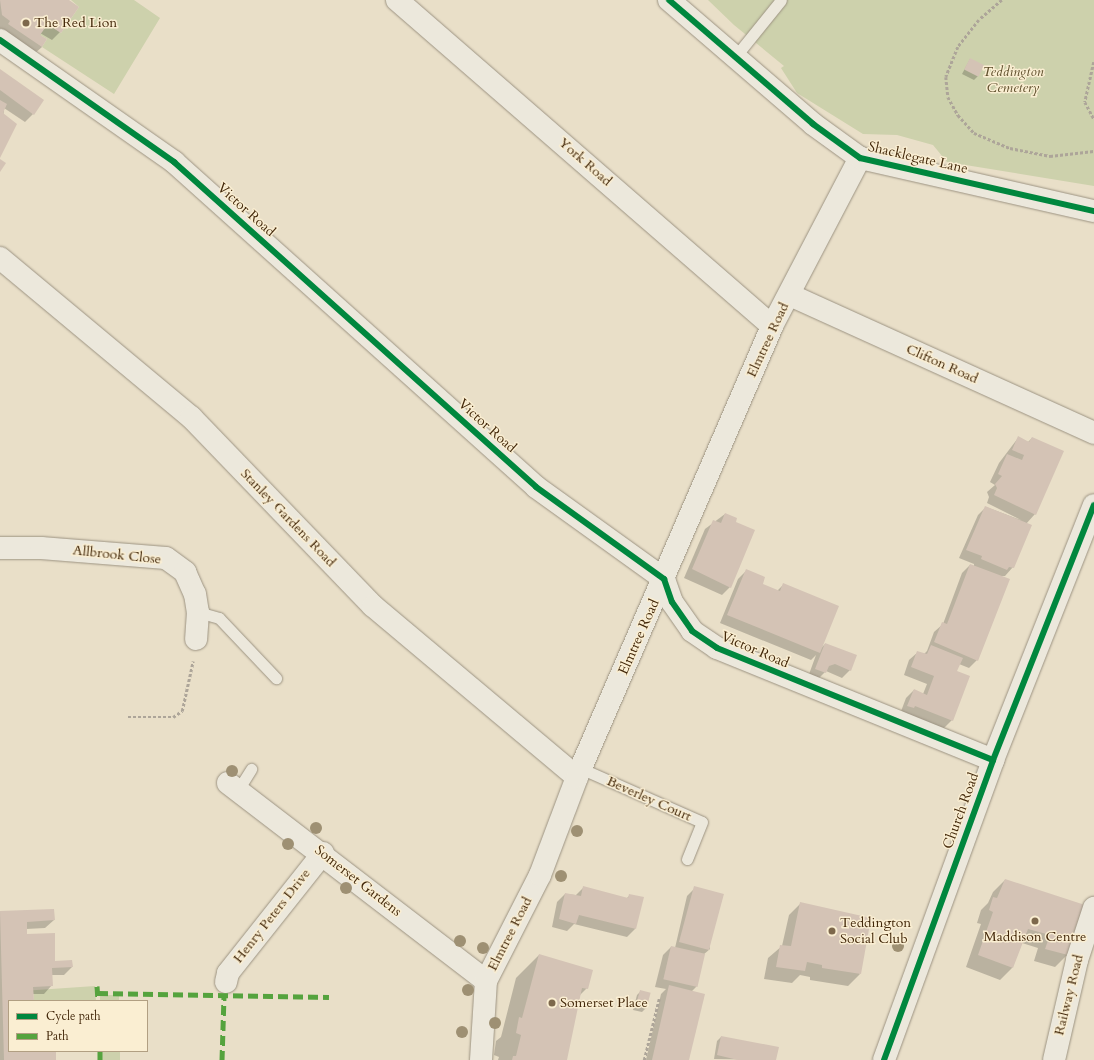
<!DOCTYPE html>
<style>
body{margin:0}
#map{position:relative;width:1094px;height:1060px;overflow:hidden;background:#e9dfc8;font-family:Cardo,serif}
div>[style]{position:absolute}
[style*='--x']{left:calc(var(--x)*1px);top:calc(var(--y)*1px);width:calc(var(--w)*1px);rotate:calc(var(--a)*1deg)}
.green>*{inset:0;background:#cdd1ac;transform-origin:0 0}
.shadow>*{inset:0;background:#0003}
.building>*{inset:0;background:#d4c3b5;transform-origin:0 0}
.path>*{height:2.5px;margin-top:-1.25px;transform-origin:0;background:repeating-linear-gradient(90deg,#ada599 0 3px,transparent 0 5px)}
.roads{filter:drop-shadow(0 0 1px #9c9382) drop-shadow(0 0 1px #9c9382)}
.service>*{height:11px;margin:-5.5px;padding:0 5.5px;transform-origin:5.5px;border-radius:5.5px;background:#ece8dc}
.minor>*{height:22px;margin:-11px;padding:0 11px;transform-origin:11px;border-radius:11px;background:#ece8dc}
.tertiary>*{height:22px;margin:-11px;padding:0 11px;transform-origin:11px;border-radius:11px;background:#ece8dc}
.secondary>*{height:22px;margin:-11px;padding:0 11px;transform-origin:11px;border-radius:11px;background:#ece8dc}
.quiet>*{height:5px;margin-top:-2.5px;transform-origin:0;background:repeating-linear-gradient(90deg,#55a33e 0 10px,transparent 0 15px)}
.cycleway>*{height:6px;margin:-3px;padding:0 3px;transform-origin:3px;border-radius:3px;background:#00873e}
.trees>*{width:12px;height:12px;margin:-6px;border-radius:50%;background:#9e9073}
.dots>*{width:11px;height:11px;translate:-50% -50%;box-sizing:border-box;border:2px solid #faeed2;border-radius:50%}
span{translate:-50% -50%;white-space:nowrap;text-align:center;line-height:1.15;-webkit-text-stroke:3px #faeed2;paint-order:stroke}
.poi-label{font-size:14px;color:#43280a}
.left{translate:0 -50%;text-align:left}
.park-label{font-size:14px;color:#60502d;font-style:italic}
.street-label{font-size:14px;color:#43280a}
.legend{position:absolute;left:8px;top:1000px;width:140px;height:52px;box-sizing:border-box;background:#faeed2;border:1px solid #b19f82;margin:0;padding:5px 7px;list-style:none;font-size:12px;color:#43280a}
.legend li{display:flex;align-items:center;gap:8px;height:20px}
.legend b{width:20px;border:1px solid #b19f82}
</style>
<div id="map">
<div class="green">
<div style="clip-path:polygon(71px 0,134px 0,160px 18px,114px 94px,42px 47px,47px 39px,40px 35px,44px 22px,61px 33px,79px 7px)"></div>
<div style="clip-path:polygon(708px 0,1094px 0,1094px 186px,947px 162px,933px 145px,897px 135px,863px 134px,797px 93px,781px 68px,784px 66px,734px 25px)"></div>
<div style="left:95px;top:986px;width:15px;height:62px;rotate:86deg"></div>
<div style="left:100px;top:995px;width:19px;height:6px"></div>
<div style="left:102px;top:1051px;width:18px;height:9px"></div>
</div>
<div class="shadow">
<div style="clip-path:polygon(0 0,67px 0,60px 32px,52px 40px,40px 33px,42px 47px,33px 55px,0 33px)"></div>
<div style="clip-path:polygon(970px 59px,978px 76px,974px 80px,962px 74px)"></div>
<div style="clip-path:polygon(0 70px,33px 114px,25px 122px,4px 108px,0 156px)"></div>
<div style="clip-path:polygon(1018px 438px,1028px 442px,1032px 438px,1035px 514px,1026px 524px,1013px 567px,1005px 576px,999px 576px,977px 660px,969px 668px,959px 664px,956px 672px,952px 720px,944px 728px,900px 714px,906px 698px,914px 690px,923px 694px,927px 684px,904px 675px,909px 660px,918px 652px,924px 654px,927px 651px,934px 632px,943px 624px,962px 573px,970px 565px,974px 566px,974px 564px,959px 558px,978px 515px,986px 507px,1021px 520px,987px 503px,989px 497px,987px 492px,995px 485px,990px 482px,999px 463px)"></div>
<div style="clip-path:polygon(725px 514px,730px 587px,722px 595px,684px 578px,705px 529px)"></div>
<div style="clip-path:polygon(746px 571px,761px 585px,777px 591px,784px 584px,820px 649px,825px 644px,850px 670px,842px 678px,826px 671px,817px 680px,808px 677px,816px 655px,811px 660px,720px 623px,738px 579px)"></div>
<div style="clip-path:polygon(1005px 880px,1067px 955px,1055px 967px,1034px 961px,1038px 948px,1022px 943px,1012px 968px,1000px 980px,966px 967px,981px 924px,977px 923px,981px 910px,988px 903px,993px 892px)"></div>
<div style="clip-path:polygon(584px 887px,626px 899px,630px 895px,635px 929px,627px 937px,574px 924px,567px 931px,552px 927px,557px 902px,565px 894px,576px 895px)"></div>
<div style="clip-path:polygon(695px 888px,710px 949px,703px 955px,696px 987px,691px 992px,688px 1060px,646px 1060px,661px 994px,666px 989px,655px 987px,663px 955px,671px 947px,675px 948px,687px 896px)"></div>
<div style="clip-path:polygon(801px 903px,860px 974px,848px 986px,810px 980px,810px 977px,800px 975px,792px 983px,764px 979px,768px 958px,782px 946px,789px 915px)"></div>
<div style="clip-path:polygon(53px 910px,54px 920px,45px 928px,26px 929px,26px 935px,54px 962px,72px 967px,64px 975px,52px 975px,52px 985px,44px 994px,32px 994px,33px 1001px,9px 1001px,9px 1051px,55px 1051px,55px 1060px,0 1060px,0 912px)"></div>
<div style="clip-path:polygon(539px 955px,587px 988px,579px 996px,566px 1060px,498px 1060px,499px 1057px,494px 1055px,496px 1041px,501px 1037px,516px 978px)"></div>
<div style="clip-path:polygon(641px 991px,646px 1008px,642px 1012px,633px 1010px,637px 995px)"></div>
<div style="clip-path:polygon(721px 1037px,775px 1060px,714px 1059px,717px 1041px)"></div>
</div>
<div class="building">
<div style="clip-path:polygon(0 0,69px 0,79px 7px,61px 33px,44px 22px,45px 28px,40px 35px,47px 39px,42px 47px,8px 24px,10px 21px,2px 15px)"></div>
<div style="left:970px;top:58px;width:16px;height:13px;rotate:27deg"></div>
<div style="clip-path:polygon(0 69px,44px 100px,34px 115px,0 90px)"></div>
<div style="clip-path:polygon(0 100px,7px 104px,3px 113px,17px 124px,0 158px)"></div>
<div style="clip-path:polygon(0 159px,6px 163px,0 172px)"></div>
<div style="clip-path:polygon(1018px 436px,1029px 442px,1032px 437px,1064px 451px,1036px 515px,994px 495px,997px 488px,995px 484px,1002px 476px,998px 474px,1007px 454px,1022px 460px,1024px 455px,1012px 450px)"></div>
<div style="clip-path:polygon(985px 506px,1032px 525px,1014px 568px,1009px 567px,1007px 570px,981px 559px,982px 556px,966px 550px)"></div>
<div style="clip-path:polygon(725px 513px,737px 518px,736px 522px,755px 530px,731px 588px,692px 569px,713px 520px,721px 523px)"></div>
<div style="clip-path:polygon(970px 564px,1010px 579px,978px 661px,934px 642px,942px 622px,947px 624px)"></div>
<div style="clip-path:polygon(746px 569px,765px 577px,763px 584px,780px 591px,783px 583px,839px 606px,820px 653px,727px 615px)"></div>
<div style="clip-path:polygon(825px 643px,857px 655px,851px 671px,835px 664px,829px 666px,826px 673px,815px 669px)"></div>
<div style="clip-path:polygon(931px 645px,963px 658px,957px 671px,970px 676px,953px 721px,915px 706px,914px 708px,907px 706px,914px 689px,927px 695px,934px 676px,911px 667px,917px 651px,927px 654px)"></div>
<div style="clip-path:polygon(1005px 879px,1085px 905px,1068px 955px,1045px 949px,1050px 935px,1028px 929px,1013px 968px,978px 955px,993px 912px,989px 910px,993px 897px,997px 898px)"></div>
<div style="clip-path:polygon(583px 886px,628px 898px,629px 894px,644px 897px,636px 929px,579px 915px,576px 924px,559px 919px,565px 893px,581px 896px)"></div>
<div style="left:694px;top:886px;width:31px;height:58px;rotate:15deg"></div>
<div style="clip-path:polygon(800px 902px,871px 918px,861px 974px,822px 968px,822px 965px,807px 962px,805px 971px,776px 967px,780px 945px,791px 946px)"></div>
<div style="clip-path:polygon(54px 909px,55px 920px,27px 922px,27px 934px,55px 933px,55px 961px,72px 960px,73px 967px,52px 968px,53px 986px,33px 987px,34px 1001px,9px 1001px,9px 1051px,56px 1051px,56px 1060px,4px 1060px,0 911px)"></div>
<div style="left:671px;top:946px;width:35px;height:34px;rotate:13deg"></div>
<div style="clip-path:polygon(539px 954px,593px 970px,588px 989px,582px 988px,567px 1060px,512px 1060px,513px 1056px,516px 1056px,521px 1035px,516px 1033px,519px 1017px,522px 1018px)"></div>
<div style="clip-path:polygon(669px 985px,705px 994px,689px 1060px,652px 1060px)"></div>
<div style="left:640px;top:990px;width:11px;height:16px;rotate:15deg"></div>
<div style="clip-path:polygon(721px 1036px,779px 1047px,776px 1060px,738px 1060px,717px 1055px)"></div>
</div>
<div class="path">
<div style="--x:1002;--y:0;--w:30;--a:139"></div>
<div style="--x:979;--y:20;--w:34;--a:128"></div>
<div style="--x:958;--y:47;--w:32;--a:112"></div>
<div style="--x:946;--y:77;--w:20;--a:84"></div>
<div style="--x:948;--y:97;--w:21;--a:61"></div>
<div style="--x:958;--y:115;--w:24;--a:48"></div>
<div style="--x:974;--y:133;--w:39;--a:23"></div>
<div style="--x:1010;--y:148;--w:41;--a:11.3"></div>
<div style="--x:1050;--y:156;--w:44;--a:-6.5"></div>
<div style="--x:1094;--y:62;--w:41;--a:102.7"></div>
<div style="--x:1085;--y:102;--w:19;--a:62"></div>
<div style="--x:128;--y:717;--w:45;--a:0"></div>
<div style="--x:173;--y:717;--w:11;--a:-34"></div>
<div style="--x:182;--y:711;--w:51;--a:-77.6"></div>
<div style="--x:644;--y:1060;--w:63;--a:-76.2"></div>
</div>
<div class="roads">
<div class="service">
<div style="--x:735;--y:57;--w:73;--a:-51.1"></div>
<div style="--x:198;--y:612;--w:22;--a:16"></div>
<div style="--x:219;--y:618;--w:83;--a:46.5"></div>
<div style="--x:580;--y:768;--w:133;--a:23.9"></div>
<div style="--x:702;--y:822;--w:40;--a:112"></div>
<div style="--x:238;--y:790;--w:25;--a:-58"></div>
</div>
<div class="minor">
<div style="--x:397;--y:0;--w:497;--a:41"></div>
<div style="--x:0;--y:40;--w:213;--a:35"></div>
<div style="--x:174;--y:162;--w:486;--a:41.9"></div>
<div style="--x:536;--y:487;--w:158;--a:35.7"></div>
<div style="--x:664;--y:579;--w:24;--a:71"></div>
<div style="--x:672;--y:602;--w:35;--a:55"></div>
<div style="--x:692;--y:631;--w:30;--a:34"></div>
<div style="--x:717;--y:648;--w:298;--a:22.1"></div>
<div style="--x:0;--y:258;--w:249;--a:39.8"></div>
<div style="--x:191;--y:417;--w:262;--a:46.1"></div>
<div style="--x:373;--y:606;--w:266;--a:40"></div>
<div style="--x:790;--y:295;--w:334;--a:24.4"></div>
<div style="--x:0;--y:548;--w:41;--a:0"></div>
<div style="--x:41;--y:548;--w:125;--a:4.6"></div>
<div style="--x:166;--y:558;--w:24;--a:36"></div>
<div style="--x:185;--y:572;--w:24;--a:66"></div>
<div style="--x:195;--y:594;--w:18;--a:81"></div>
<div style="--x:198;--y:612;--w:27;--a:94"></div>
<div style="--x:228;--y:783;--w:325;--a:37.5"></div>
<div style="--x:226;--y:982;--w:9;--a:-77"></div>
<div style="--x:228;--y:973;--w:153;--a:-51.6"></div>
<div style="--x:481;--y:1060;--w:79;--a:-86.4"></div>
<div style="--x:486;--y:981;--w:119;--a:-63"></div>
<div style="--x:540;--y:875;--w:105;--a:-69.3"></div>
<div style="--x:577;--y:777;--w:491;--a:-66.6"></div>
<div style="--x:772;--y:326;--w:190;--a:-62.4"></div>
<div style="--x:1054;--y:1060;--w:103;--a:-77"></div>
<div style="--x:1077;--y:960;--w:55;--a:-71.9"></div>
</div>
<div class="tertiary">
<div style="--x:669;--y:0;--w:190;--a:40.7"></div>
<div style="--x:813;--y:124;--w:58;--a:35.9"></div>
<div style="--x:860;--y:158;--w:240;--a:12.8"></div>
</div>
<div class="secondary">
<div style="--x:884;--y:1060;--w:319;--a:-70"></div>
<div style="--x:993;--y:760;--w:274;--a:-68.4"></div>
</div>
</div>
<div class="quiet">
<div style="--x:97;--y:986;--w:15;--a:86"></div>
<div style="--x:98;--y:993;--w:231;--a:1"></div>
<div style="--x:100;--y:1051;--w:9;--a:90"></div>
<div style="--x:222;--y:1060;--w:65;--a:-88.2"></div>
</div>
<div class="cycleway">
<div style="--x:669;--y:0;--w:190;--a:40.7"></div>
<div style="--x:813;--y:124;--w:58;--a:35.9"></div>
<div style="--x:860;--y:158;--w:240;--a:12.8"></div>
<div style="--x:0;--y:40;--w:213;--a:35"></div>
<div style="--x:174;--y:162;--w:486;--a:41.9"></div>
<div style="--x:536;--y:487;--w:158;--a:35.7"></div>
<div style="--x:664;--y:579;--w:24;--a:71"></div>
<div style="--x:672;--y:602;--w:35;--a:55"></div>
<div style="--x:692;--y:631;--w:30;--a:34"></div>
<div style="--x:717;--y:648;--w:298;--a:22.1"></div>
<div style="--x:884;--y:1060;--w:319;--a:-70"></div>
<div style="--x:993;--y:760;--w:274;--a:-68.4"></div>
</div>
<div class="trees">
<div style="left:232px;top:771px"></div>
<div style="left:316px;top:828px"></div>
<div style="left:577px;top:831px"></div>
<div style="left:288px;top:844px"></div>
<div style="left:561px;top:876px"></div>
<div style="left:346px;top:888px"></div>
<div style="left:460px;top:941px"></div>
<div style="left:898px;top:946px"></div>
<div style="left:483px;top:948px"></div>
<div style="left:468px;top:990px"></div>
<div style="left:495px;top:1023px"></div>
<div style="left:462px;top:1032px"></div>
</div>
<div class="dots">
<div style="left:26px;top:23px;background:#7d684c"></div>
<div style="left:1035px;top:921px;background:#7d684c"></div>
<div style="left:832px;top:931px;background:#7d684c"></div>
<div style="left:552px;top:1003px;background:#7d684c"></div>
</div>
<div class="poi-label">
<span class="left" style="left:34px;top:23px">The Red Lion</span>
<span class="left" style="left:840px;top:931px">Teddington<br>Social Club</span>
<span style="left:1035px;top:937px">Maddison Centre</span>
<span class="left" style="left:560px;top:1003px">Somerset Place</span>
</div>
<div class="park-label">
<span style="left:1013px;top:80px">Teddington<br>Cemetery</span>
</div>
<div class="street-label">
<span style="left:918px;top:158px;rotate:13deg">Shacklegate Lane</span>
<span style="left:585px;top:162px;rotate:41deg">York Road</span>
<span style="left:246px;top:210px;rotate:42deg">Victor Road</span>
<span style="left:768px;top:340px;rotate:-65deg">Elmtree Road</span>
<span style="left:942px;top:364px;rotate:24deg">Clifton Road</span>
<span style="left:487px;top:426px;rotate:42deg">Victor Road</span>
<span style="left:288px;top:518px;rotate:46deg">Stanley Gardens Road</span>
<span style="left:117px;top:555px;rotate:6deg">Allbrook Close</span>
<span style="left:639px;top:637px;rotate:-66deg">Elmtree Road</span>
<span style="left:755px;top:650px;rotate:23deg">Victor Road</span>
<span style="left:649px;top:799px;rotate:24deg">Beverley Court</span>
<span style="left:961px;top:811px;rotate:-70deg">Church Road</span>
<span style="left:358px;top:881px;rotate:38deg">Somerset Gardens</span>
<span style="left:272px;top:916px;rotate:-52deg">Henry Peters Drive</span>
<span style="left:510px;top:934px;rotate:-63deg">Elmtree Road</span>
<span style="left:1069px;top:995px;rotate:-76deg">Railway Road</span>
</div>
<ul class="legend">
<li><b style="height:5px;background:#00873e"></b>Cycle path</li>
<li><b style="height:5px;background:#55a33e"></b>Path</li>
</ul>
</div>
